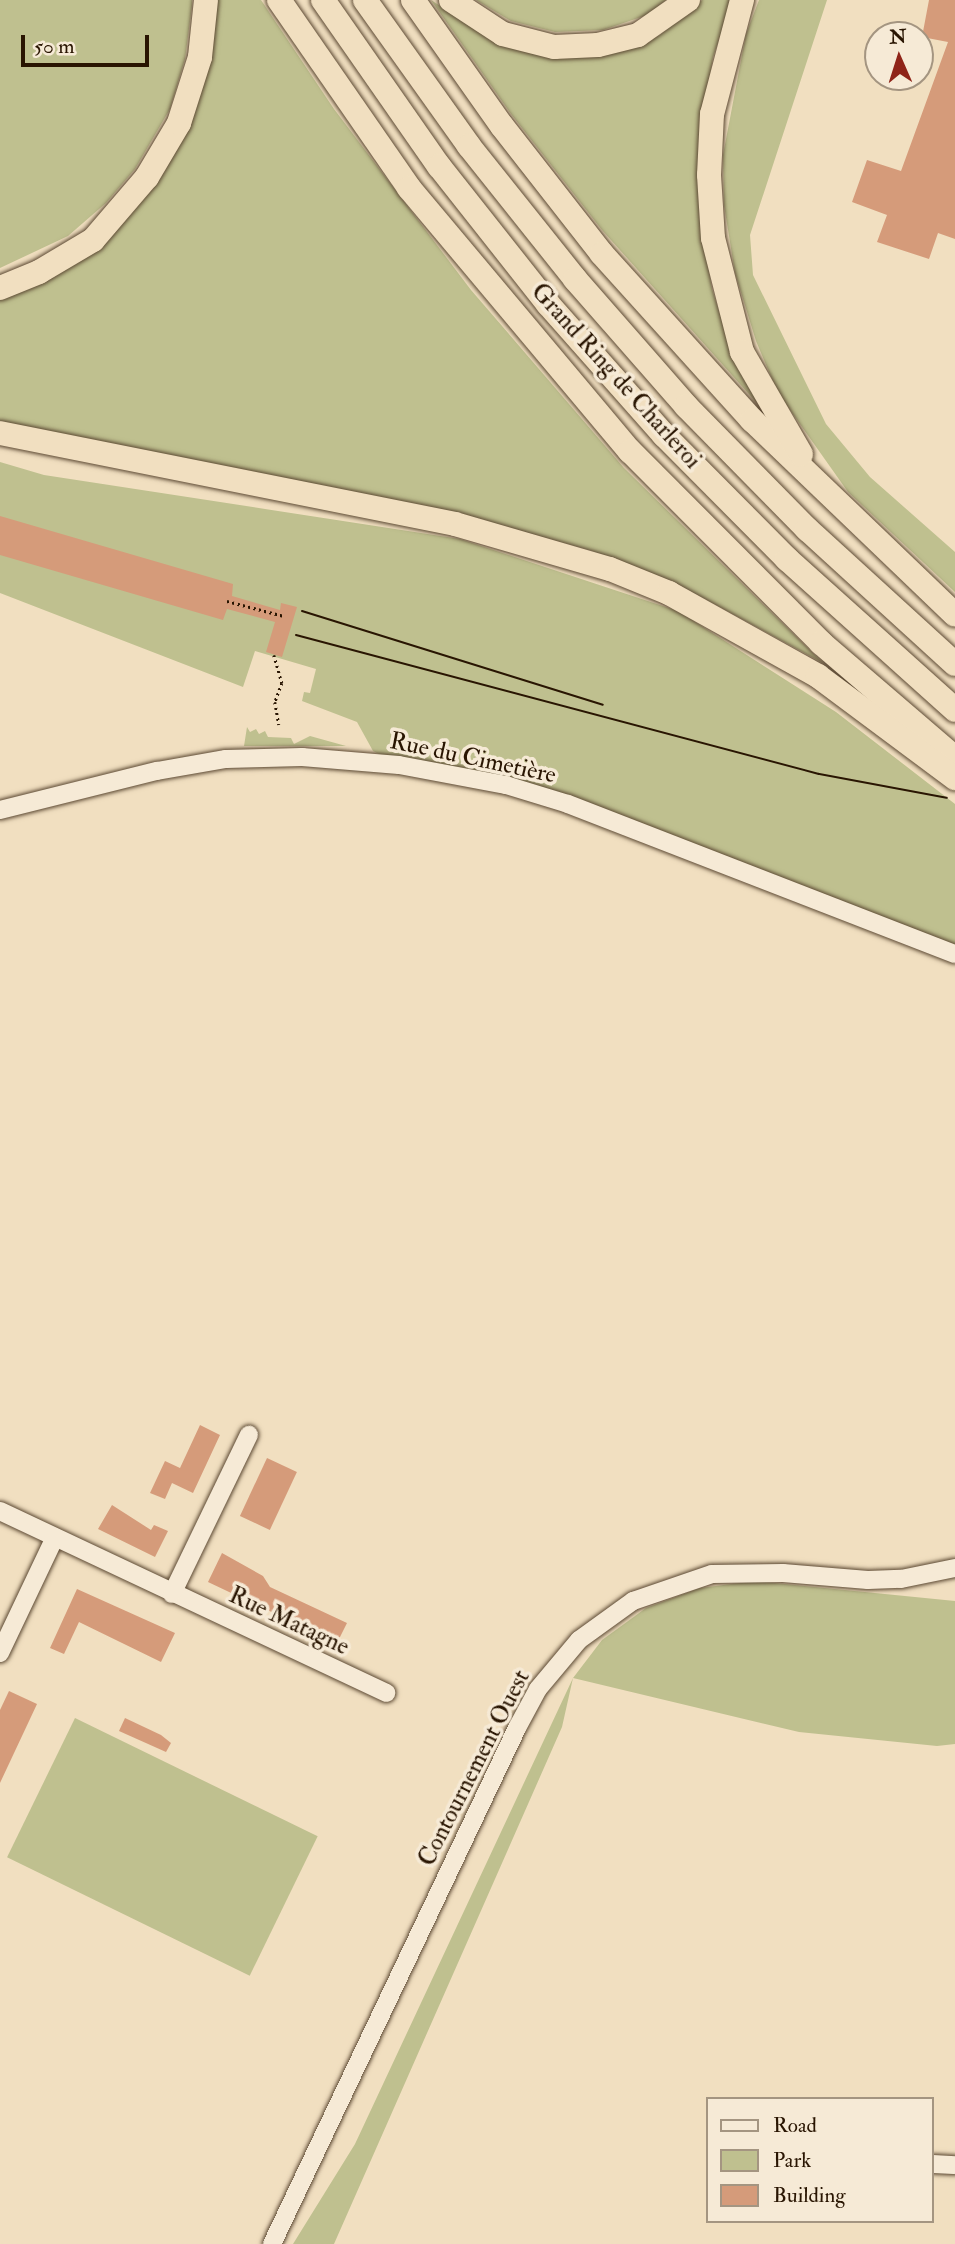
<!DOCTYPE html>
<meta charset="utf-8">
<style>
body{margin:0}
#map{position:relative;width:955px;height:2244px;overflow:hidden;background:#f1dfc0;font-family:"IM FELL Double Pica",serif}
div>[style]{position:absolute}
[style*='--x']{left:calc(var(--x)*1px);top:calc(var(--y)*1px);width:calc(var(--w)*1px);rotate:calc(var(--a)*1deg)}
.green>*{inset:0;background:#bfc08f;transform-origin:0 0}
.building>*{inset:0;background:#d59b7a;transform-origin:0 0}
.path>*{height:2.5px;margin-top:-1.25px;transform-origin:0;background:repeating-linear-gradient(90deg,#291502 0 2px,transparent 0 5.5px)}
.roads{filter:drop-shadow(0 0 2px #5b4832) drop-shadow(0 0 2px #5b4832)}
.minor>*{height:18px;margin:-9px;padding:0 9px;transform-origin:9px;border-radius:9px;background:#f6ead6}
.highway>*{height:24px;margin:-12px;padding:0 12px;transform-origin:12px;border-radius:12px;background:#f1dfc0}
.tram>*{height:2px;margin:-1px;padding:0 1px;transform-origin:1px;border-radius:1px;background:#291502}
span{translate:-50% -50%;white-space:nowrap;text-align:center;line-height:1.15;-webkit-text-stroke:7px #f6ead6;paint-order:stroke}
.street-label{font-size:24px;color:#291502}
.legend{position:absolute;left:706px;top:2097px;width:228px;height:126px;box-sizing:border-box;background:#f6ead6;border:2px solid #a49581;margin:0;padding:9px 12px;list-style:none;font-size:21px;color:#291502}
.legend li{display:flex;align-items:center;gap:14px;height:35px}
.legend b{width:35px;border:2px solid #a49581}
.north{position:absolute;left:864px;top:21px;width:70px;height:70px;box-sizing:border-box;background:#f6ead6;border:2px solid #a49581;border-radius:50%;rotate:357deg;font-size:19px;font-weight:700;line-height:28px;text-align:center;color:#291502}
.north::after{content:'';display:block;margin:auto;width:24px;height:32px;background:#8f2418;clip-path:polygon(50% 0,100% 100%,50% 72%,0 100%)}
.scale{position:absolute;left:21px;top:35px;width:128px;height:32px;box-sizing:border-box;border:4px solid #291502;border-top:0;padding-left:9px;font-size:21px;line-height:24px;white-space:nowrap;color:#291502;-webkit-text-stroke:5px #f6ead6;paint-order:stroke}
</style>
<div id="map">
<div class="green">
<div style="clip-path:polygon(0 0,192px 0,192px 6px,185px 59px,170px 109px,135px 169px,106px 203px,68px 236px,0 268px)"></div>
<div style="clip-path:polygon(217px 0,261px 0,334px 109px,471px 290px,624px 468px,823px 663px,677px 584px,592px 551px,503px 526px,0 422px,0 295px,114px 229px,165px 171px,194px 113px)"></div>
<div style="clip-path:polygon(431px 0,451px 13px,620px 51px,660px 35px,702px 0,733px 0,713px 57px,704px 114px,702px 230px,712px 289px,730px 346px,757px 403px,602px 230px,511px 114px)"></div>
<div style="clip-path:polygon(476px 0,666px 0,647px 15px,603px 30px,555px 32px,511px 21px)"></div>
<div style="clip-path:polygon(759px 0,827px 0,750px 235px,753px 275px,826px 424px,870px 477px,955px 552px,955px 592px,848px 492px,778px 393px,756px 341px,735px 273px,724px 205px,723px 155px,746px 34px)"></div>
<div style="clip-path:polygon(0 462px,44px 475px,460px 539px,678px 611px,836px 712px,955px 804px,955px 945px,574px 798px,511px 779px,381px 755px,373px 751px,357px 722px,302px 701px,304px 692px,310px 693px,316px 669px,255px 651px,243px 687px,0 593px)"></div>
<div style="clip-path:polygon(247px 727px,250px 732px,256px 729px,259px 734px,265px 731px,268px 737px,291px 738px,294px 744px,310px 736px,346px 746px,244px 746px)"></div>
<div style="clip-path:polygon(755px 1581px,955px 1601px,955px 1744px,937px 1746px,799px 1732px,573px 1678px,562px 1727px,334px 2244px,293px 2244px,355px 2144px,573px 1678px,602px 1640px,646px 1608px,700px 1588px)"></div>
<div style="left:75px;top:1718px;width:270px;height:155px;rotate:26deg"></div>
</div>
<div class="building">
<div style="clip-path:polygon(929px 0,955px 0,955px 239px,938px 233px,929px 259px,877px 242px,887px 215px,852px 202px,867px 160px,901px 171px,948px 42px,922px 37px)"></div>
<div style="clip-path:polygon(0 516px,233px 584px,232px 596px,280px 610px,281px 603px,297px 607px,282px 657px,266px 652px,275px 622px,227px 609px,223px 620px,0 555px)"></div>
<div style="clip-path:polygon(200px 1425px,220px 1435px,193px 1493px,172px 1483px,165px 1499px,150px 1493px,165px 1461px,180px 1468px)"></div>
<div style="left:267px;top:1458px;width:33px;height:64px;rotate:25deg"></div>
<div style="clip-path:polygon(112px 1505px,151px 1530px,154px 1525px,168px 1531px,155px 1557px,98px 1529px)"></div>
<div style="clip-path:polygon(222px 1553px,263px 1576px,270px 1587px,347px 1623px,337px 1643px,208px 1582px)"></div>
<div style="clip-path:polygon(77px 1589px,175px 1633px,161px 1662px,79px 1622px,64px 1654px,50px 1648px)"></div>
<div style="clip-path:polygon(9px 1691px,37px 1704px,0 1783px,0 1710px)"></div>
<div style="clip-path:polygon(125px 1718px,161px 1735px,171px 1743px,166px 1752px,119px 1731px)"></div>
</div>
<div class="path">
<div style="--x:227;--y:601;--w:59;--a:14.7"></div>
<div style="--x:274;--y:655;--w:29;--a:74"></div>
<div style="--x:282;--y:683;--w:20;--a:110"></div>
<div style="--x:275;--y:702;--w:23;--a:80"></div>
</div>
<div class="roads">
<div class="minor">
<div style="--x:0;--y:810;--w:162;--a:-14"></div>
<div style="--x:157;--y:771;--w:70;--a:-9.9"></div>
<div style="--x:226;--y:759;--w:76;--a:-1.5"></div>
<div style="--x:302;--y:757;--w:97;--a:4.7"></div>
<div style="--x:399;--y:765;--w:109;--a:10.6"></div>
<div style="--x:506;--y:785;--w:65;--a:17"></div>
<div style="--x:568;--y:804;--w:415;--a:21.2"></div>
<div style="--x:0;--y:1511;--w:427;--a:25.2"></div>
<div style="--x:172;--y:1594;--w:177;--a:-64.2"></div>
<div style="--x:0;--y:1653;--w:128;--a:-64.6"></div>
<div style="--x:933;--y:2164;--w:22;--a:3"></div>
<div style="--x:272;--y:2244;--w:571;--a:-64.6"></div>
<div style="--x:517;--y:1728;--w:44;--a:-61.7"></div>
<div style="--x:538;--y:1689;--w:64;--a:-50.1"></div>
<div style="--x:579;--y:1640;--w:67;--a:-35.8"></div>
<div style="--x:633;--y:1601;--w:83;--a:-18.9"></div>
<div style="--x:712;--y:1574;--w:71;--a:-0.8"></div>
<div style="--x:783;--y:1573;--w:85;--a:4.7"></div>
<div style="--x:868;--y:1580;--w:33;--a:-2"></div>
<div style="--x:901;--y:1579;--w:55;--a:-11.5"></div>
</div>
<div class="highway">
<div style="--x:279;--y:0;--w:229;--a:55.3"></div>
<div style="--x:409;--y:188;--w:344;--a:50"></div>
<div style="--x:630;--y:451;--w:271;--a:45.1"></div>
<div style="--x:821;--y:643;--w:177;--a:40.6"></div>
<div style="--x:323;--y:0;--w:203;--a:55.1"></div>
<div style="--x:439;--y:166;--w:176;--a:51.7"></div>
<div style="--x:548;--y:304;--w:175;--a:48.5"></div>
<div style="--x:664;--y:435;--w:175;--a:45.2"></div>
<div style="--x:787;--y:559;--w:226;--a:41.9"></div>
<div style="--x:365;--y:0;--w:179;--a:54.5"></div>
<div style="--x:469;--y:146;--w:170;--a:51.4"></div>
<div style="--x:575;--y:279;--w:169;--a:48.8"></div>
<div style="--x:686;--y:406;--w:173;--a:45.5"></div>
<div style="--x:807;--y:529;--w:200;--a:42.4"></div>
<div style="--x:413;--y:0;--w:154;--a:54.8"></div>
<div style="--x:502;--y:126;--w:162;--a:52"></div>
<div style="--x:602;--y:254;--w:224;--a:47.9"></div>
<div style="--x:752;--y:420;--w:281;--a:43.8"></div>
<div style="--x:451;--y:0;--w:62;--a:33.2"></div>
<div style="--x:503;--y:34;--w:53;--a:14.3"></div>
<div style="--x:554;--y:47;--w:44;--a:-2.6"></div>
<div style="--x:598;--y:45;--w:41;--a:-14"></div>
<div style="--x:638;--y:35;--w:61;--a:-35"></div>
<div style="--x:742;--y:0;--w:118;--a:104.7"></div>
<div style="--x:712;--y:114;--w:61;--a:92.8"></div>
<div style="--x:709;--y:175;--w:63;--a:86.4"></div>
<div style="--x:713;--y:238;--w:118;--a:75.7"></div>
<div style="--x:742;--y:352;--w:118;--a:60"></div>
<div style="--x:0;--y:288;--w:42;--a:-22.3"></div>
<div style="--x:39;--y:272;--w:63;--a:-30.7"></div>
<div style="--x:93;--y:240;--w:83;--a:-49.4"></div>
<div style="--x:147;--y:177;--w:63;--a:-59.3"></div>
<div style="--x:179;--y:123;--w:69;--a:-72.3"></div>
<div style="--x:200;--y:57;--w:57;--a:-84"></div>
<div style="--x:0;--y:433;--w:464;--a:11.3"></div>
<div style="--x:455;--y:524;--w:161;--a:16.2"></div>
<div style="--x:610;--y:569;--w:64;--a:22.1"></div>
<div style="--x:669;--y:593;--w:171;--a:29.1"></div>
<div style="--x:818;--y:676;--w:171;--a:36.7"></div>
</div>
</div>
<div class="tram">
<div style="--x:302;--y:611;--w:315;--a:17.3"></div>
<div style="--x:296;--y:635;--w:541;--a:14.88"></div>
<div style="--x:819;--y:774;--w:130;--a:10.6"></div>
</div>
<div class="street-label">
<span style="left:616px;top:376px;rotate:48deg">Grand Ring de Charleroi</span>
<span style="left:473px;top:758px;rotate:12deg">Rue du Cimetière</span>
<span style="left:289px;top:1621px;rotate:25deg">Rue Matagne</span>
<span style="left:474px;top:1768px;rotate:-63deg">Contournement Ouest</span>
</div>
<ul class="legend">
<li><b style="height:9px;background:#f6ead6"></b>Road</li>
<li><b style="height:19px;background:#bfc08f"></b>Park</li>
<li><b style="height:19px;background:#d59b7a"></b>Building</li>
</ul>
<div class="north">N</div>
<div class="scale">50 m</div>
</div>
